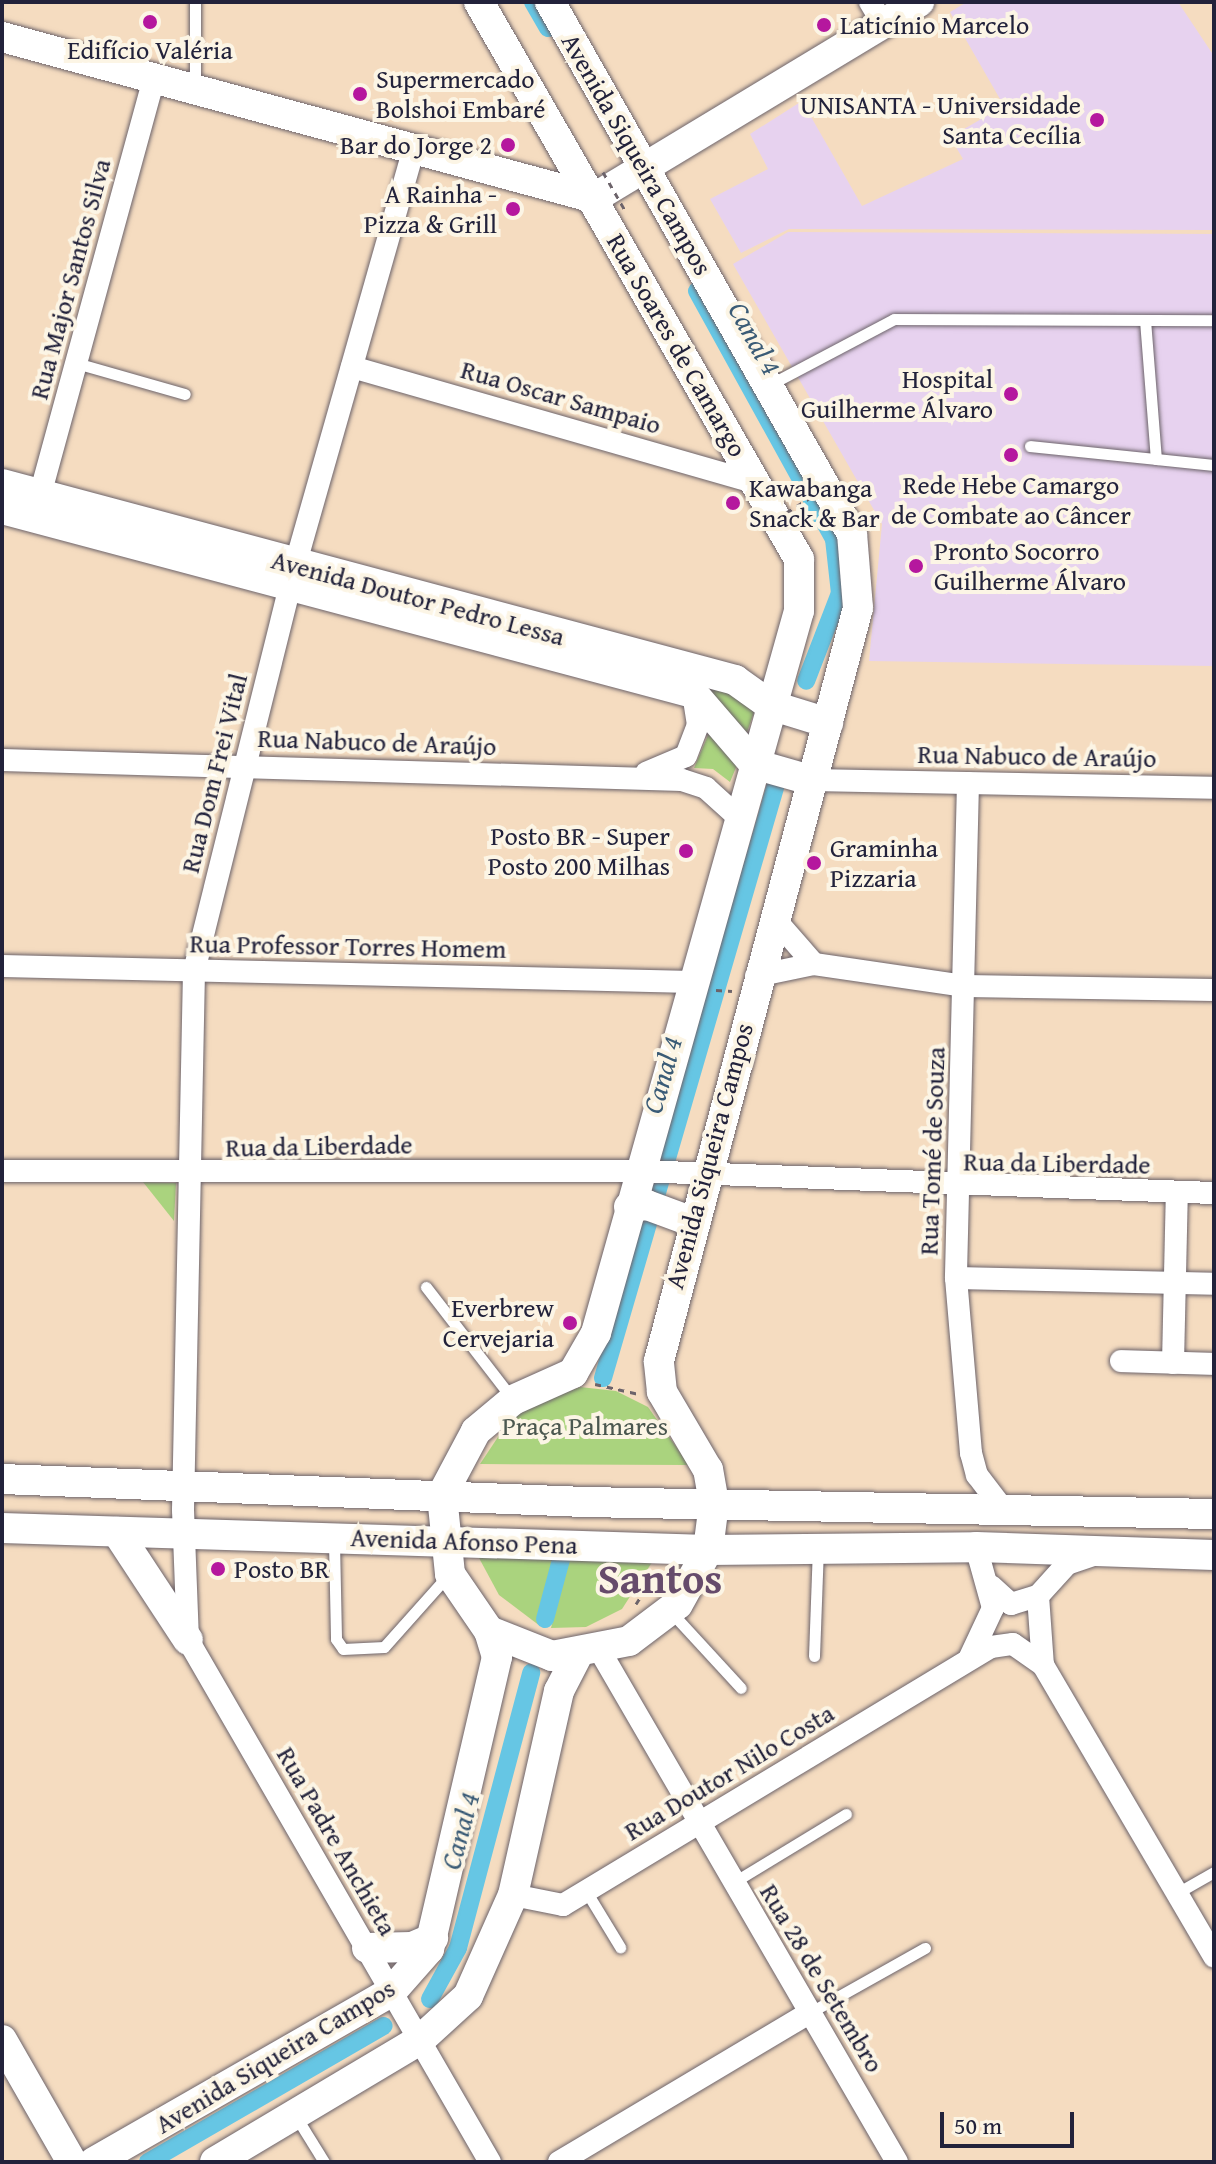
<!DOCTYPE html>
<meta charset="utf-8">
<style>
body{margin:0}
#map{position:relative;width:1216px;height:2164px;overflow:hidden;background:#f5dcc0;font-family:"Gentium Book Plus",serif}
div>[style]{position:absolute}
[style*='--x']{left:calc(var(--x)*1px);top:calc(var(--y)*1px);width:calc(var(--w)*1px);rotate:calc(var(--a)*1deg)}
.built>*{inset:0;background:#e7d2ef}
.green>*{inset:0;background:#aad37e}
.canal>*{height:18px;margin:-9px;padding:0 9px;transform-origin:9px;border-radius:9px;background:#66c6e4}
.path>*{height:3px;margin-top:-1.5px;transform-origin:0;background:repeating-linear-gradient(90deg,#6c636a 0 6px,transparent 0 12px)}
.roads{filter:drop-shadow(0 0 2px #6c636a) drop-shadow(0 0 2px #6c636a)}
.lane>*{height:11px;margin:-5.5px;padding:0 5.5px;transform-origin:5.5px;border-radius:5.5px;background:#fff}
.street>*{height:22px;margin:-11px;padding:0 11px;transform-origin:11px;border-radius:11px;background:#fff}
.secondary>*{height:30px;margin:-15px;padding:0 15px;transform-origin:15px;border-radius:15px;background:#fff}
.path-bridge>*{height:3px;margin-top:-1.5px;transform-origin:0;background:repeating-linear-gradient(90deg,#6c636a 0 6px,transparent 0 12px)}
.dots>*{width:22px;height:22px;translate:-50% -50%;box-sizing:border-box;border:4px solid #fcf5e5;border-radius:50%}
span{translate:-50% -50%;white-space:nowrap;text-align:center;line-height:1.15;-webkit-text-stroke:8px #fcf5e5;paint-order:stroke}
.poi-label{font-size:26px;color:#22223b}
.left{translate:0 -50%;text-align:left}
.right{translate:-100% -50%;text-align:right}
.street-label{font-size:26px;color:#22223b}
.park-label{font-size:26px;color:#4b574f}
.water-label{font-size:28px;color:#3a5b76;font-style:italic}
.town-label{font-size:42px;color:#664b6b;font-weight:700}
.frame{position:absolute;inset:0;border:4px solid #22223b;pointer-events:none}
.scale{position:absolute;left:940px;top:2112px;width:134px;height:36px;box-sizing:border-box;border:4px solid #22223b;border-top:0;padding-left:10px;font-size:24px;line-height:28px;white-space:nowrap;color:#22223b;-webkit-text-stroke:6px #fcf5e5;paint-order:stroke}
</style>
<div id="map">
<div class="built">
<div style="clip-path:polygon(967px 2px,1178px 2px,1214px 56px,1214px 230px,789px 229px,741px 253px,710px 199px,768px 169px,750px 134px,802px 101px,862px 206px,963px 159px,950px 137px,1004px 106px,950px 12px)"></div>
<div style="clip-path:polygon(788px 232px,1214px 234px,1214px 666px,869px 661px,882px 524px,733px 264px)"></div>
</div>
<div class="green">
<div style="clip-path:polygon(700px 683px,734px 690px,756px 707px,747px 732px)"></div>
<div style="clip-path:polygon(709px 733px,737px 765px,730px 782px,713px 769px,694px 768px)"></div>
<div style="clip-path:polygon(143px 1182px,176px 1183px,174px 1221px)"></div>
<div style="clip-path:polygon(580px 1387px,616px 1391px,648px 1407px,689px 1465px,480px 1464px,514px 1413px)"></div>
<div style="clip-path:polygon(472px 1545px,560px 1550px,540px 1626px,499px 1595px)"></div>
<div style="clip-path:polygon(571px 1551px,658px 1553px,622px 1609px,586px 1627px,551px 1628px)"></div>
</div>
<div class="canal">
<div style="--x:533;--y:2;--w:30;--a:60"></div>
<div style="--x:697;--y:291;--w:283;--a:61.1"></div>
<div style="--x:834;--y:539;--w:54;--a:83.7"></div>
<div style="--x:840;--y:593;--w:94;--a:111.1"></div>
<div style="--x:603;--y:1378;--w:615;--a:-73.75"></div>
<div style="--x:545;--y:1619;--w:65;--a:-74.9"></div>
<div style="--x:430;--y:1999;--w:58;--a:-61.2"></div>
<div style="--x:458;--y:1948;--w:285;--a:-75.1"></div>
<div style="--x:148;--y:2162;--w:272;--a:-30"></div>
</div>
<div class="path">
<div style="--x:716;--y:990;--w:16;--a:4"></div>
<div style="--x:595;--y:1384;--w:45;--a:12.8"></div>
<div style="--x:636;--y:1604;--w:36;--a:-58"></div>
</div>
<div class="roads">
<div class="lane">
<div style="--x:195;--y:87;--w:85;--a:-90"></div>
<div style="--x:1145;--y:320;--w:139;--a:85.5"></div>
<div style="--x:1156;--y:459;--w:58;--a:5.9"></div>
<div style="--x:76;--y:363;--w:113;--a:15.9"></div>
<div style="--x:769;--y:385;--w:141;--a:-27.8"></div>
<div style="--x:894;--y:319;--w:320;--a:0.2"></div>
<div style="--x:1030;--y:446;--w:127;--a:5.9"></div>
<div style="--x:426;--y:1287;--w:139;--a:52.3"></div>
<div style="--x:334;--y:1542;--w:97;--a:88.8"></div>
<div style="--x:336;--y:1639;--w:12;--a:55"></div>
<div style="--x:343;--y:1649;--w:41;--a:-2.8"></div>
<div style="--x:384;--y:1647;--w:98;--a:-48.3"></div>
<div style="--x:671;--y:1612;--w:103;--a:47.4"></div>
<div style="--x:814;--y:1656;--w:107;--a:-87.9"></div>
<div style="--x:734;--y:1882;--w:131;--a:-31.3"></div>
<div style="--x:586;--y:1891;--w:66;--a:58.7"></div>
<div style="--x:1177;--y:1893;--w:43;--a:-29.6"></div>
<div style="--x:809;--y:2013;--w:133;--a:-29.3"></div>
<div style="--x:295;--y:2115;--w:55;--a:58.3"></div>
</div>
<div class="street">
<div style="--x:870;--y:2;--w:23;--a:59"></div>
<div style="--x:414;--y:148;--w:435;--a:105.9"></div>
<div style="--x:295;--y:566;--w:417;--a:104"></div>
<div style="--x:194;--y:971;--w:539;--a:91.17"></div>
<div style="--x:183;--y:1510;--w:130;--a:87.8"></div>
<div style="--x:188;--y:1640;--w:603;--a:59.95"></div>
<div style="--x:352;--y:367;--w:418;--a:16"></div>
<div style="--x:40;--y:495;--w:433;--a:-74.7"></div>
<div style="--x:2;--y:760;--w:680;--a:1.68"></div>
<div style="--x:682;--y:780;--w:25;--a:18"></div>
<div style="--x:706;--y:788;--w:43;--a:42.2"></div>
<div style="--x:646;--y:773;--w:43;--a:-23"></div>
<div style="--x:686;--y:756;--w:33;--a:-69"></div>
<div style="--x:698;--y:725;--w:31;--a:-99"></div>
<div style="--x:810;--y:780;--w:404;--a:1.1"></div>
<div style="--x:968;--y:783;--w:495;--a:91.4"></div>
<div style="--x:956;--y:1278;--w:176;--a:85.1"></div>
<div style="--x:971;--y:1453;--w:23;--a:75"></div>
<div style="--x:977;--y:1475;--w:43;--a:52.6"></div>
<div style="--x:773;--y:917;--w:62;--a:48.9"></div>
<div style="--x:2;--y:966;--w:691;--a:1.33"></div>
<div style="--x:756;--y:976;--w:59;--a:-11.7"></div>
<div style="--x:814;--y:964;--w:153;--a:8.3"></div>
<div style="--x:965;--y:986;--w:249;--a:0.9"></div>
<div style="--x:2;--y:1171;--w:636;--a:0"></div>
<div style="--x:638;--y:1171;--w:576;--a:2.19"></div>
<div style="--x:956;--y:1278;--w:258;--a:1.3"></div>
<div style="--x:1121;--y:1361;--w:93;--a:1.8"></div>
<div style="--x:1173;--y:1363;--w:170;--a:-88.7"></div>
<div style="--x:1093;--y:1555;--w:28;--a:161"></div>
<div style="--x:1067;--y:1564;--w:43;--a:132.2"></div>
<div style="--x:1038;--y:1596;--w:69;--a:85.9"></div>
<div style="--x:1043;--y:1665;--w:338;--a:59.6"></div>
<div style="--x:991;--y:1586;--w:27;--a:42"></div>
<div style="--x:1011;--y:1604;--w:28;--a:-17"></div>
<div style="--x:600;--y:1651;--w:591;--a:59.83"></div>
<div style="--x:970;--y:1657;--w:54;--a:-64.9"></div>
<div style="--x:993;--y:1608;--w:63;--a:-105.6"></div>
<div style="--x:513;--y:1895;--w:51;--a:11.3"></div>
<div style="--x:563;--y:1905;--w:500;--a:-31.1"></div>
<div style="--x:991;--y:1647;--w:22;--a:-8"></div>
<div style="--x:1013;--y:1644;--w:37;--a:35"></div>
<div style="--x:559;--y:2162;--w:291;--a:-30.8"></div>
</div>
<div class="secondary">
<div style="--x:2;--y:37;--w:614;--a:15.21"></div>
<div style="--x:594;--y:198;--w:380;--a:-31.1"></div>
<div style="--x:2;--y:484;--w:759;--a:14.97"></div>
<div style="--x:735;--y:680;--w:43;--a:35.5"></div>
<div style="--x:770;--y:705;--w:61;--a:17.2"></div>
<div style="--x:2;--y:509;--w:715;--a:14.91"></div>
<div style="--x:693;--y:693;--w:94;--a:49.3"></div>
<div style="--x:754;--y:764;--w:58;--a:15.9"></div>
<div style="--x:629;--y:1207;--w:18;--a:-6"></div>
<div style="--x:647;--y:1205;--w:49;--a:20.3"></div>
<div style="--x:2;--y:1479;--w:582;--a:2.26"></div>
<div style="--x:584;--y:1502;--w:630;--a:1.09"></div>
<div style="--x:2;--y:1528;--w:706;--a:1.78"></div>
<div style="--x:708;--y:1550;--w:268;--a:-0.6"></div>
<div style="--x:976;--y:1547;--w:238;--a:1.9"></div>
<div style="--x:117;--y:1532;--w:129;--a:56.7"></div>
<div style="--x:489;--y:1631;--w:68;--a:21.6"></div>
<div style="--x:552;--y:1656;--w:78;--a:-11"></div>
<div style="--x:629;--y:1641;--w:61;--a:-37.1"></div>
<div style="--x:678;--y:1604;--w:62;--a:-60.9"></div>
<div style="--x:708;--y:1550;--w:47;--a:-82.7"></div>
<div style="--x:714;--y:1503;--w:34;--a:-100"></div>
<div style="--x:708;--y:1470;--w:91;--a:-120.5"></div>
<div style="--x:662;--y:1392;--w:31;--a:-96"></div>
<div style="--x:659;--y:1361;--w:779;--a:-75.2"></div>
<div style="--x:858;--y:608;--w:74;--a:-94.6"></div>
<div style="--x:852;--y:534;--w:612;--a:-119.58"></div>
<div style="--x:367;--y:1948;--w:45;--a:-1.3"></div>
<div style="--x:412;--y:1947;--w:23;--a:-23"></div>
<div style="--x:2;--y:2040;--w:141;--a:60.2"></div>
<div style="--x:94;--y:2162;--w:344;--a:-29.8"></div>
<div style="--x:392;--y:1991;--w:56;--a:-48.6"></div>
<div style="--x:429;--y:1949;--w:300;--a:-76.9"></div>
<div style="--x:497;--y:1657;--w:27;--a:-107"></div>
<div style="--x:489;--y:1631;--w:69;--a:-124.4"></div>
<div style="--x:450;--y:1574;--w:79;--a:-95.8"></div>
<div style="--x:442;--y:1495;--w:72;--a:-62"></div>
<div style="--x:476;--y:1431;--w:48;--a:-40"></div>
<div style="--x:513;--y:1400;--w:66;--a:-24.2"></div>
<div style="--x:573;--y:1373;--w:46;--a:-60.1"></div>
<div style="--x:596;--y:1333;--w:750;--a:-74.3"></div>
<div style="--x:799;--y:611;--w:52;--a:-90"></div>
<div style="--x:799;--y:559;--w:642;--a:-119.88"></div>
<div style="--x:215;--y:2162;--w:239;--a:-30.8"></div>
<div style="--x:420;--y:2040;--w:65;--a:-42.5"></div>
<div style="--x:468;--y:1996;--w:111;--a:-66"></div>
<div style="--x:513;--y:1895;--w:209;--a:-77.3"></div>
<div style="--x:559;--y:1691;--w:42;--a:-62.8"></div>
</div>
</div>
<div class="path-bridge">
<div style="--x:603;--y:172;--w:46;--a:60.1"></div>
<div style="--x:776;--y:519;--w:60;--a:-32.1"></div>
</div>
<div class="dots">
<div style="left:150px;top:22px;background:#b5179e"></div>
<div style="left:824px;top:25px;background:#b5179e"></div>
<div style="left:360px;top:94px;background:#b5179e"></div>
<div style="left:1097px;top:120px;background:#b5179e"></div>
<div style="left:508px;top:145px;background:#b5179e"></div>
<div style="left:513px;top:209px;background:#b5179e"></div>
<div style="left:1011px;top:394px;background:#b5179e"></div>
<div style="left:1011px;top:455px;background:#b5179e"></div>
<div style="left:733px;top:503px;background:#b5179e"></div>
<div style="left:916px;top:566px;background:#b5179e"></div>
<div style="left:686px;top:851px;background:#b5179e"></div>
<div style="left:814px;top:863px;background:#b5179e"></div>
<div style="left:570px;top:1323px;background:#b5179e"></div>
<div style="left:218px;top:1569px;background:#b5179e"></div>
</div>
<div class="poi-label">
<span class="left" style="left:840px;top:25px">Laticínio Marcelo</span>
<span style="left:150px;top:50px">Edifício Valéria</span>
<span class="left" style="left:376px;top:94px">Supermercado<br>Bolshoi Embaré</span>
<span class="right" style="left:1081px;top:120px">UNISANTA - Universidade<br>Santa Cecília</span>
<span class="right" style="left:492px;top:145px">Bar do Jorge 2</span>
<span class="right" style="left:497px;top:209px">A Rainha -<br>Pizza &amp; Grill</span>
<span class="right" style="left:993px;top:394px">Hospital<br>Guilherme Álvaro</span>
<span style="left:1011px;top:500px">Rede Hebe Camargo<br>de Combate ao Câncer</span>
<span class="left" style="left:749px;top:503px">Kawabanga<br>Snack &amp; Bar</span>
<span class="left" style="left:934px;top:566px">Pronto Socorro<br>Guilherme Álvaro</span>
<span class="right" style="left:670px;top:851px">Posto BR - Super<br>Posto 200 Milhas</span>
<span class="left" style="left:830px;top:863px">Graminha<br>Pizzaria</span>
<span class="right" style="left:554px;top:1323px">Everbrew<br>Cervejaria</span>
<span class="left" style="left:234px;top:1569px">Posto BR</span>
</div>
<div class="street-label">
<span style="left:637px;top:154px;rotate:60deg">Avenida Siqueira Campos</span>
<span style="left:70px;top:279px;rotate:-75deg">Rua Major Santos Silva</span>
<span style="left:677px;top:345px;rotate:60deg">Rua Soares de Camargo</span>
<span style="left:561px;top:397px;rotate:16deg">Rua Oscar Sampaio</span>
<span style="left:418px;top:598px;rotate:15deg">Avenida Doutor Pedro Lessa</span>
<span style="left:377px;top:742px;rotate:2deg">Rua Nabuco de Araújo</span>
<span style="left:1037px;top:756px;rotate:1deg">Rua Nabuco de Araújo</span>
<span style="left:214px;top:773px;rotate:-76deg">Rua Dom Frei Vital</span>
<span style="left:348px;top:946px;rotate:1deg">Rua Professor Torres Homem</span>
<span style="left:319px;top:1146px;rotate:-1deg">Rua da Liberdade</span>
<span style="left:932px;top:1151px;rotate:-88deg">Rua Tomé de Souza</span>
<span style="left:709px;top:1156px;rotate:-75deg">Avenida Siqueira Campos</span>
<span style="left:1057px;top:1163px;rotate:1deg">Rua da Liberdade</span>
<span style="left:464px;top:1541px;rotate:2deg">Avenida Afonso Pena</span>
<span style="left:729px;top:1772px;rotate:-31deg">Rua Doutor Nilo Costa</span>
<span style="left:337px;top:1841px;rotate:60deg">Rua Padre Anchieta</span>
<span style="left:822px;top:1978px;rotate:59deg">Rua 28 de Setembro</span>
<span style="left:275px;top:2056px;rotate:-31deg">Avenida Siqueira Campos</span>
</div>
<div class="park-label">
<span style="left:585px;top:1426px">Praça Palmares</span>
</div>
<div class="water-label">
<span style="left:755px;top:338px;rotate:61deg">Canal 4</span>
<span style="left:662px;top:1075px;rotate:-74deg">Canal 4</span>
<span style="left:460px;top:1831px;rotate:-75deg">Canal 4</span>
</div>
<div class="town-label">
<span style="left:660px;top:1578px">Santos</span>
</div>
<div class="frame"></div>
<div class="scale">50 m</div>
</div>
